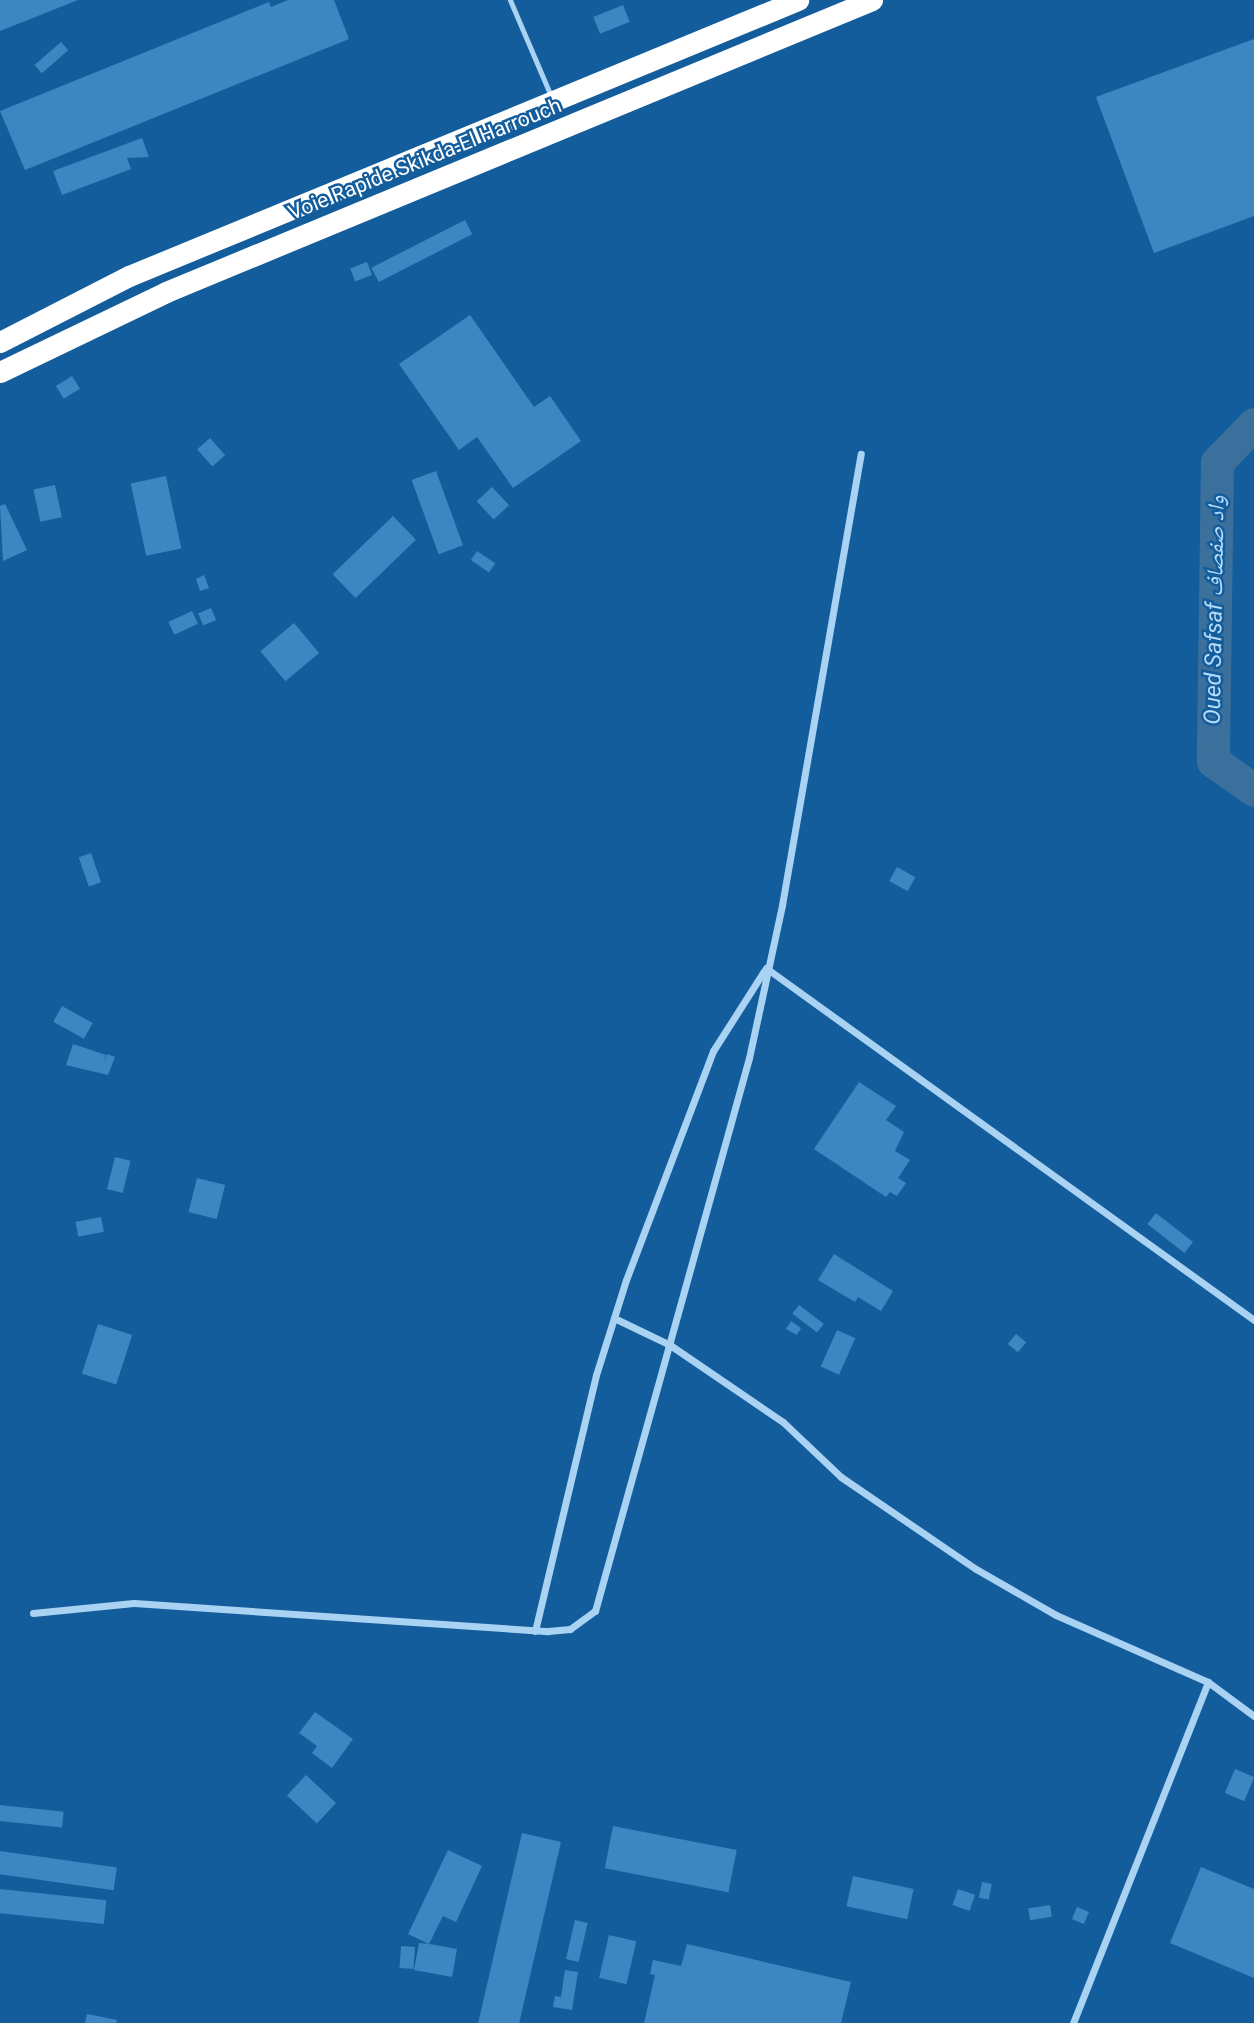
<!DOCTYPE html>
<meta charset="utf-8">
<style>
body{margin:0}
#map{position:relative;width:1254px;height:2023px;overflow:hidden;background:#145d9c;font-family:Roboto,"Noto Naskh Arabic",sans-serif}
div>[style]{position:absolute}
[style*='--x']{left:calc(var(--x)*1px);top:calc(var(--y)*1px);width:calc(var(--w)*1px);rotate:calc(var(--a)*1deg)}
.river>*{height:33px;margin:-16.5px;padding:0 16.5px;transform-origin:16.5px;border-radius:16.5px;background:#3c709c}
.building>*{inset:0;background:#3d86c2;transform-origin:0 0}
.lane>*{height:5px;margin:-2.5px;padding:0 2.5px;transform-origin:2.5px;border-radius:2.5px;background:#a9d2f3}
.street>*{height:7px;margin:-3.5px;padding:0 3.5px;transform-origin:3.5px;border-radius:3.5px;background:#a9d2f3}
.highway>*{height:21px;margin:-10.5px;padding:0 10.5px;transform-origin:10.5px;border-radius:10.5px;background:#fff}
span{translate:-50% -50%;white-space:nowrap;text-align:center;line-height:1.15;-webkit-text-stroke:5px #145d9c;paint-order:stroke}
.street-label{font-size:21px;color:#fff}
.water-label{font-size:23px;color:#b6dcfa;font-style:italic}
</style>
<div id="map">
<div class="river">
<div style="--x:1254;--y:424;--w:53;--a:134.2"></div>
<div style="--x:1217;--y:462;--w:299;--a:90.8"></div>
<div style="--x:1213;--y:761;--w:50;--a:35.3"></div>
</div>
<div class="building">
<div style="clip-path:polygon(0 0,78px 0,0 31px)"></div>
<div style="clip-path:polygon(288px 0,334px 0,349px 39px,25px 170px,0 111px,269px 2px,271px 7px)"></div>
<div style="left:623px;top:5px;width:18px;height:32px;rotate:68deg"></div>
<div style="clip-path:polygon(1254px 39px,1254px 216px,1154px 253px,1096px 97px)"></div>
<div style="left:61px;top:42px;width:11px;height:35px;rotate:49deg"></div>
<div style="clip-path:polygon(142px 138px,149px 157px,127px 158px,131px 169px,62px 195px,53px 171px)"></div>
<div style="left:465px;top:220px;width:16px;height:105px;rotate:63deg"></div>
<div style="left:367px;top:262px;width:14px;height:18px;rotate:69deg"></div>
<div style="clip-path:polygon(470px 315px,534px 407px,550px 396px,581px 441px,513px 488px,477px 437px,459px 450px,399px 364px)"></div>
<div style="left:72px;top:376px;width:15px;height:19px;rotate:58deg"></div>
<div style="left:210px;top:438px;width:23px;height:17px;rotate:49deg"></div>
<div style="left:436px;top:471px;width:79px;height:26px;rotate:70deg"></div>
<div style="left:166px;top:476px;width:74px;height:36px;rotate:78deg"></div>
<div style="left:55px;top:485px;width:33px;height:22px;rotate:78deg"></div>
<div style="left:492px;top:487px;width:25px;height:21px;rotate:47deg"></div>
<div style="clip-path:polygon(5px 504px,27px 550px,3px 561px,0 506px)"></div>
<div style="left:393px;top:516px;width:33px;height:84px;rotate:46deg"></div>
<div style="left:477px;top:551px;width:22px;height:11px;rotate:34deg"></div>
<div style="clip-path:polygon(204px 575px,209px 588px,200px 591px,196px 579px)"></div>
<div style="left:211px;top:608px;width:13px;height:14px;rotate:67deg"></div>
<div style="left:192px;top:611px;width:14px;height:26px;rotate:65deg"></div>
<div style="left:294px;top:623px;width:39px;height:44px;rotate:50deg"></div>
<div style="left:91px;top:853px;width:31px;height:13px;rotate:71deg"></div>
<div style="left:897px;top:867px;width:21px;height:16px;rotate:29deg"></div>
<div style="left:62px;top:1006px;width:35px;height:18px;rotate:29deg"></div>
<div style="clip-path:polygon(73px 1044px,106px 1055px,102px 1068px,107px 1054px,115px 1057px,108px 1075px,66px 1065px)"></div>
<div style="clip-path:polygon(859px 1082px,896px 1106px,886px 1120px,904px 1132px,895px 1151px,910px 1160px,898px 1178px,906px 1183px,897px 1196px,890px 1192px,886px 1197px,814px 1149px)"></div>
<div style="left:115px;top:1157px;width:16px;height:33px;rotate:14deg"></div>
<div style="left:197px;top:1178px;width:29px;height:35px;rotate:14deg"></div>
<div style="left:1156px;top:1213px;width:47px;height:14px;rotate:38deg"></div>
<div style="left:101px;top:1217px;width:15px;height:26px;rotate:79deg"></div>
<div style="clip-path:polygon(834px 1254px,893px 1291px,881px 1311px,858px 1297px,855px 1302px,818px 1280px)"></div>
<div style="left:799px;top:1305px;width:31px;height:11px;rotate:37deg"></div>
<div style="clip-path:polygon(791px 1321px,801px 1328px,797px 1335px,786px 1329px)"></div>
<div style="left:98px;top:1324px;width:36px;height:52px;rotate:18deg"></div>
<div style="left:837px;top:1330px;width:20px;height:40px;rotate:24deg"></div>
<div style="left:1016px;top:1334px;width:13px;height:13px;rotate:39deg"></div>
<div style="clip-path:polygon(315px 1712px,353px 1739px,332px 1768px,312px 1753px,317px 1746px,299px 1733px)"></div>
<div style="left:1235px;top:1769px;width:21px;height:26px;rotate:23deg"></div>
<div style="left:306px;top:1775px;width:41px;height:28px;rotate:43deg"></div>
<div style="left:0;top:1805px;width:64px;height:16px;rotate:6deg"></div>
<div style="left:613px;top:1826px;width:126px;height:43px;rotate:11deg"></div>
<div style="left:522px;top:1833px;width:40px;height:195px;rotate:13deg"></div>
<div style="clip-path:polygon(448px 1850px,482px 1866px,456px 1922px,443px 1916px,429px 1944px,457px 1949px,452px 1977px,414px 1970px,419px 1943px,429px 1944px,408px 1934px)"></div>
<div style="left:0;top:1851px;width:118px;height:23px;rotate:8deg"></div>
<div style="clip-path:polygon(1201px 1867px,1254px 1889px,1254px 1978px,1170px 1943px)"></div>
<div style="left:853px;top:1876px;width:62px;height:31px;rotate:12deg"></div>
<div style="left:982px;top:1882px;width:10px;height:16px;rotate:11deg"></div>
<div style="left:0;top:1889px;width:107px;height:24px;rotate:6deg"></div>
<div style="left:958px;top:1889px;width:18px;height:17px;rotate:19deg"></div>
<div style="left:1050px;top:1905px;width:12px;height:22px;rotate:81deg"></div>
<div style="left:1077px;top:1907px;width:13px;height:13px;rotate:23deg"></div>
<div style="left:575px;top:1920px;width:13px;height:40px;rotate:13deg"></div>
<div style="left:609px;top:1935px;width:28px;height:44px;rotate:13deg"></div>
<div style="clip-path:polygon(687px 1944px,851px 1982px,841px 2023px,644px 2023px,655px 1975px,650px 1974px,653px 1960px,681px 1966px)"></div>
<div style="left:401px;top:1946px;width:14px;height:22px;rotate:4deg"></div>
<div style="clip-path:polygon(565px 1970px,578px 1972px,572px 2010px,553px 2007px,555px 1996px,561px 1997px)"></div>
<div style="clip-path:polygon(87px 2014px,117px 2020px,116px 2023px,85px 2023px)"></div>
</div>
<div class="lane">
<div style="--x:510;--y:0;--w:104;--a:66.9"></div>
</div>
<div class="street">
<div style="--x:766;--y:968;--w:602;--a:35.8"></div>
<div style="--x:614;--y:1318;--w:62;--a:25.7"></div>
<div style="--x:670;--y:1345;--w:137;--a:34.3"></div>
<div style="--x:783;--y:1422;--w:80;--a:43.5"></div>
<div style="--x:841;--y:1477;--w:163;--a:34.3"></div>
<div style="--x:976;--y:1569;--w:92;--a:29.9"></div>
<div style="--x:1056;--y:1615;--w:166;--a:23.8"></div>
<div style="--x:1208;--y:1682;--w:57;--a:36.5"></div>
<div style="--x:33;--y:1613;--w:101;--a:-5.7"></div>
<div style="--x:134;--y:1603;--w:415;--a:3.9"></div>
<div style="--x:548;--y:1631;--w:22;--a:-5"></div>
<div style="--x:570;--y:1629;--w:31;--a:-36"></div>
<div style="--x:595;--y:1611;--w:574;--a:-74.44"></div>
<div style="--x:749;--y:1058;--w:157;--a:-77.8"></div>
<div style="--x:782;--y:905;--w:458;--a:-80.1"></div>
<div style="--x:535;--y:1631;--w:263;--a:-76.6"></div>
<div style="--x:596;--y:1375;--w:100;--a:-72.5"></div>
<div style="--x:626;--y:1280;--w:245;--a:-69.2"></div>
<div style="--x:713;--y:1051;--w:95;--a:-57.5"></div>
<div style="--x:1073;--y:2023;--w:367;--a:-68.4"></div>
</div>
<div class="highway">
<div style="--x:0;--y:342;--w:145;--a:-27.1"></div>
<div style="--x:129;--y:276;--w:724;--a:-22.42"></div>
<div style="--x:0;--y:372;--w:184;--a:-25.7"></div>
<div style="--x:166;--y:292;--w:764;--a:-22.47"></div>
</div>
<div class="street-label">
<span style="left:425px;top:159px;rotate:-22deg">Voie Rapide Skikda-El Harrouch</span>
</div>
<div class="water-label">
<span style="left:1215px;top:610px;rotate:-89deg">Oued Safsaf واد صفصاف</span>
</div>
</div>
